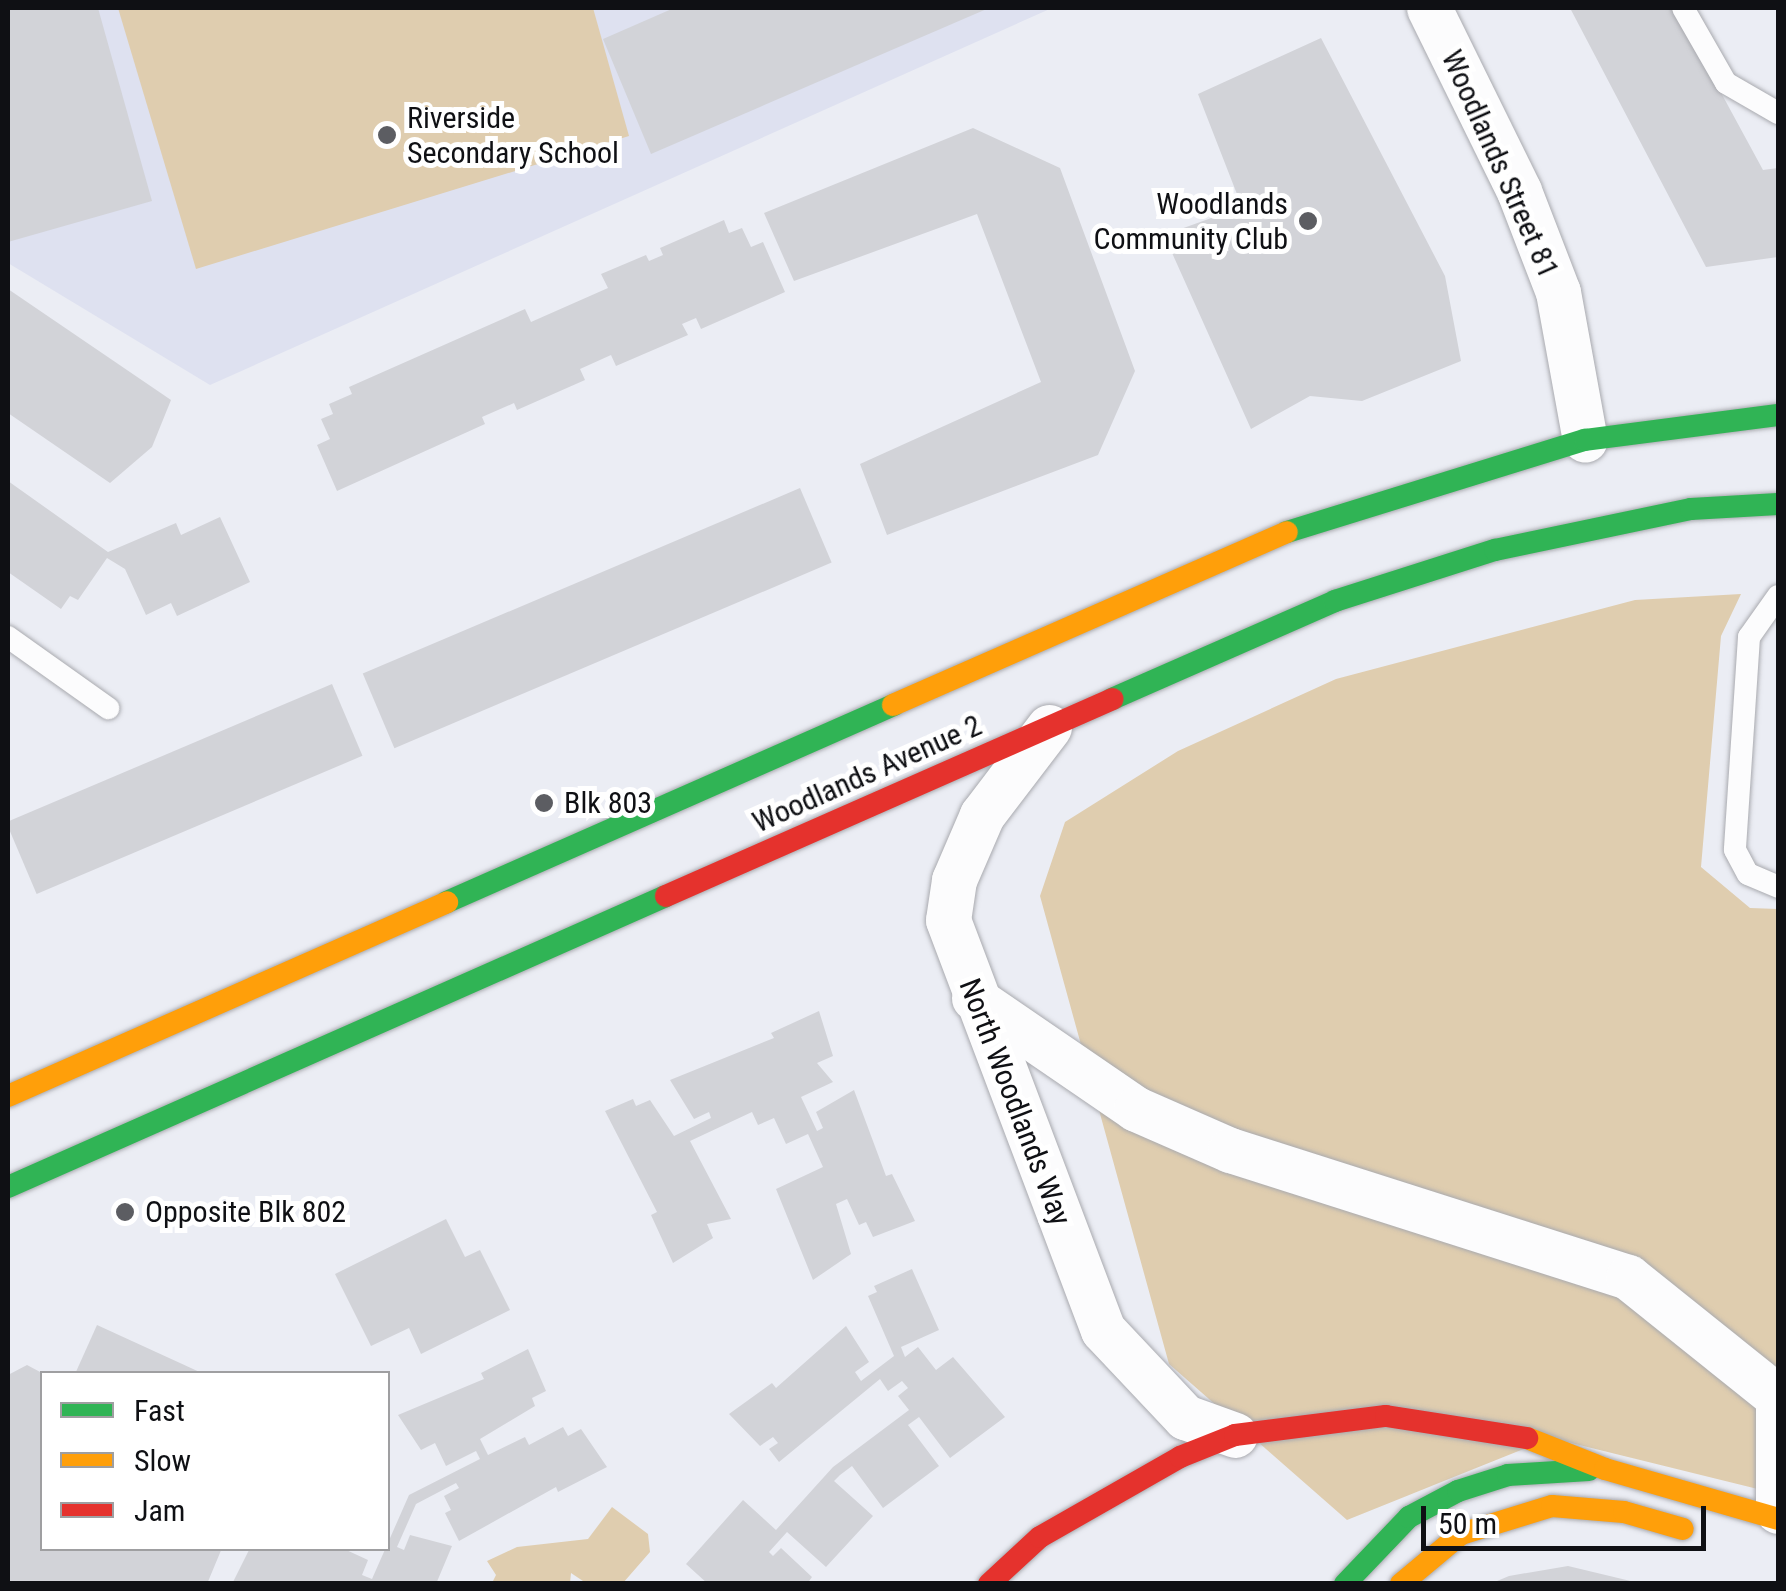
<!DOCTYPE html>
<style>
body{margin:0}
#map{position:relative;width:1786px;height:1591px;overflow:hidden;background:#ebedf4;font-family:"Roboto Condensed",sans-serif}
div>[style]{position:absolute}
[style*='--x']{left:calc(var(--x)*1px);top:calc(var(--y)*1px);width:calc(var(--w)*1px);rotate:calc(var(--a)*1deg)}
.built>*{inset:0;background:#dee1f0}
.green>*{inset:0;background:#dfcdaf}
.building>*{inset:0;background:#d2d3d8;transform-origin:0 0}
.roads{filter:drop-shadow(0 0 2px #a9aaaf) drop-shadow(0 0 2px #a9aaaf)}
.lane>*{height:22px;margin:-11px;padding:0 11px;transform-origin:11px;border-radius:11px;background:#fcfcfd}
.street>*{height:45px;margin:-22.5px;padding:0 22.5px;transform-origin:22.5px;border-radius:22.5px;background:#fcfcfd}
.fast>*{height:22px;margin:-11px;padding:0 11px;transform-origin:11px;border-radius:11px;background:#30b455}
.slow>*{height:22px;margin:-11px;padding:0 11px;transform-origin:11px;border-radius:11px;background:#ff9f0a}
.jam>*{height:22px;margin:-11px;padding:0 11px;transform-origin:11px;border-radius:11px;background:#e5322d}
.dots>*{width:28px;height:28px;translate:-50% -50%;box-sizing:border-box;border:5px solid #fff;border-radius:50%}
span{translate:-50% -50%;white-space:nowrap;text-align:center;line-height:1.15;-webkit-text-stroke:10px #fff;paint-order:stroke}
.poi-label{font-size:30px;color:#0f1014}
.left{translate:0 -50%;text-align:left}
.right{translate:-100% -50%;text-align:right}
.street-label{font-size:30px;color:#0f1014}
.frame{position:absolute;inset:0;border:10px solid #0f1014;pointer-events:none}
.legend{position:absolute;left:40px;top:1371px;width:350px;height:180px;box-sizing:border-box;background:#fff;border:2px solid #9f9fa1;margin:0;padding:12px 18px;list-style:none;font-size:30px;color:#0f1014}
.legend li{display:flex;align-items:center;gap:20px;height:50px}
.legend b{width:50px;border:2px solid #9f9fa1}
.scale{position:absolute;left:1421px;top:1506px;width:285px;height:45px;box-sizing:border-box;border:5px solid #0f1014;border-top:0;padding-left:12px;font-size:30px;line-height:35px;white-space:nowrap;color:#0f1014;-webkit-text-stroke:8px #fff;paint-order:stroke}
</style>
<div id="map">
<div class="built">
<div style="clip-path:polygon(8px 8px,1052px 8px,210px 385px,8px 263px)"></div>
</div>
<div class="green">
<div style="clip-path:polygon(118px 8px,593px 8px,629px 136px,196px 269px)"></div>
<div style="clip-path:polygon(1741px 594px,1721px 636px,1701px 867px,1750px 908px,1778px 909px,1778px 1494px,1551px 1438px,1347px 1520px,1169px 1364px,1040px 896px,1065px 822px,1178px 751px,1336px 679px,1635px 600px)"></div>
<div style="clip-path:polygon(612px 1507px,648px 1534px,650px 1552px,623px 1583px,586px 1583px,571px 1573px,570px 1583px,492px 1583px,496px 1575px,487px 1561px,517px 1547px,588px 1539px)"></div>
</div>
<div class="building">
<div style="clip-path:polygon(8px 8px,98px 8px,152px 201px,8px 242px)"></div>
<div style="clip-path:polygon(674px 8px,989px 8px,651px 154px,603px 39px)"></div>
<div style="clip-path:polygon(1570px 8px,1675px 8px,1763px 170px,1778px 168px,1778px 257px,1706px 267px)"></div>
<div style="clip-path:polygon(1321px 38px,1445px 276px,1461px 361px,1362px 401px,1310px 396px,1251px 429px,1164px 235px,1242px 207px,1198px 94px)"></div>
<div style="clip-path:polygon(973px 128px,1060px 168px,1135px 371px,1098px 455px,887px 535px,860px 464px,1041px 382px,977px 214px,794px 281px,764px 213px)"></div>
<div style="clip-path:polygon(724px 220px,729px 233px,742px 228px,751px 247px,763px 242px,785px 292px,701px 329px,696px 318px,682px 324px,688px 335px,616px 366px,611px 355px,580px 369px,585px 380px,517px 410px,514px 403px,482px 417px,485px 424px,337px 491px,317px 445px,330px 439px,321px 419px,333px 414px,329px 404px,352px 394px,349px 387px,525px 309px,531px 322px,608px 288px,601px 274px,646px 255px,649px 261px,663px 255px,660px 248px)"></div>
<div style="clip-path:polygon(8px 289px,171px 400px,152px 447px,110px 483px,8px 413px)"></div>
<div style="clip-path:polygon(8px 481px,108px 552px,176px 523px,181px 535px,220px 517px,250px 582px,177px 616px,171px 603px,146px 615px,125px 569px,107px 558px,78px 600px,70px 596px,61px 609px,8px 572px)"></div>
<div style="left:800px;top:488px;width:81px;height:475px;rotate:67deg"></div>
<div style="left:332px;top:684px;width:78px;height:354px;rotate:67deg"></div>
<div style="clip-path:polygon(819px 1011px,833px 1056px,817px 1063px,833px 1082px,801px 1097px,817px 1131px,823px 1128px,816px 1112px,854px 1090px,886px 1176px,892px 1174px,915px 1221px,873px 1237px,866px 1222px,859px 1225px,847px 1199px,836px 1204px,851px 1254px,813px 1280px,776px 1189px,823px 1167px,808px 1134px,786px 1144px,774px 1118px,758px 1125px,752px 1112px,690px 1141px,731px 1219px,707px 1224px,713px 1238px,673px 1263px,651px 1215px,657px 1212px,605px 1111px,633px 1099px,636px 1106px,650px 1100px,674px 1136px,711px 1118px,709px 1112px,694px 1119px,670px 1080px,774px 1038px,771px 1033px)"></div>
<div style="clip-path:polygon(446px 1219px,465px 1257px,480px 1250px,510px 1310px,421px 1354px,409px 1328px,371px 1346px,335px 1274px)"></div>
<div style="clip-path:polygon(912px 1269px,939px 1330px,901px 1347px,905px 1357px,918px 1347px,936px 1370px,953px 1357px,1005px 1417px,950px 1458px,919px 1417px,908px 1425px,939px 1466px,883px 1508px,852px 1466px,840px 1475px,834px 1481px,873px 1516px,826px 1567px,787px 1532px,769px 1552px,773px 1556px,781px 1548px,812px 1577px,807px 1584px,708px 1584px,686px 1564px,743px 1500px,776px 1530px,833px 1467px,909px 1410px,898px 1396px,908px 1388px,902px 1381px,888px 1391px,880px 1379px,779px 1462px,769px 1449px,778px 1443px,773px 1437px,760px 1446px,729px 1414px,772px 1383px,776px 1388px,846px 1326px,869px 1362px,855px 1372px,861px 1381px,894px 1356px,868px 1296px,877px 1292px,874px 1286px)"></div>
<div style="clip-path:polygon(97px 1325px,204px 1374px,75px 1374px)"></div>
<div style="clip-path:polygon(528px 1349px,546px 1391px,532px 1398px,535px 1406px,480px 1439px,488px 1455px,525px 1437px,529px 1445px,563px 1427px,568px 1436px,581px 1429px,607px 1467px,558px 1492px,556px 1487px,459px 1541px,445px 1513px,451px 1510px,444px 1496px,459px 1488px,456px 1483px,416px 1504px,397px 1547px,404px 1550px,410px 1535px,452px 1546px,436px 1584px,232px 1584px,250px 1548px,342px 1548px,368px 1560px,362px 1575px,372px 1579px,409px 1495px,480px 1459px,476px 1451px,446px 1466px,435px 1443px,421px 1450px,398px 1415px,484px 1379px,481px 1373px)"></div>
<div style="clip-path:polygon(27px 1365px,42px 1373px,42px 1548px,222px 1548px,207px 1584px,8px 1584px,8px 1375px)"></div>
<div style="clip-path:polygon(1568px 1566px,1643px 1584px,1490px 1584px,1509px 1576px)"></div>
</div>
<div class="roads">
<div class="lane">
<div style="--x:1683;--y:8;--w:86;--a:60.2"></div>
<div style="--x:1726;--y:83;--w:60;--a:30"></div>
<div style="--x:1778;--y:596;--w:50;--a:125.3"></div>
<div style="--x:1749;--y:637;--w:213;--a:93.8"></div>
<div style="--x:1735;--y:850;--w:27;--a:62"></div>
<div style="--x:1748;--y:874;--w:33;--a:23"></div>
<div style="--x:8;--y:637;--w:123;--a:35.4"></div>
</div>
<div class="street">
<div style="--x:1429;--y:8;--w:204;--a:63.8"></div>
<div style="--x:1519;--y:191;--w:108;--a:68.9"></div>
<div style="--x:1558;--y:292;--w:150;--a:79.7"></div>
<div style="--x:1049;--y:727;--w:111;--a:127.3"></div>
<div style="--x:982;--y:815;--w:71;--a:113.3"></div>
<div style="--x:954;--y:880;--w:40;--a:98.5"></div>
<div style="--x:948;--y:920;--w:438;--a:69.3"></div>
<div style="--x:1103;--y:1330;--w:120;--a:46.7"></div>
<div style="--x:1185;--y:1417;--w:53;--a:19.8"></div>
<div style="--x:974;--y:998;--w:196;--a:34.4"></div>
<div style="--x:1136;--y:1109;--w:103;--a:23.6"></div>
<div style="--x:1230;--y:1150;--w:418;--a:17.7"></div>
<div style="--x:1628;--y:1277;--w:192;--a:38.7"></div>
<div style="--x:1778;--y:1402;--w:109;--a:90"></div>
</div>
<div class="fast">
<div style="--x:1287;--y:532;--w:312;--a:-17.2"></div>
<div style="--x:1585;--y:440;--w:195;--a:-7.4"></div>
<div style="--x:1112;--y:699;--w:244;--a:-23.7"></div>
<div style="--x:1335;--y:601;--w:168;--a:-17.7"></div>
<div style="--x:1495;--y:550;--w:200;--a:-11.8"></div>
<div style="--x:1691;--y:509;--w:87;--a:-3.3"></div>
<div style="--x:447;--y:902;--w:488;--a:-23.8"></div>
<div style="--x:8;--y:1187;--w:719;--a:-23.86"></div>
<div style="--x:1345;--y:1584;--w:93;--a:-46.3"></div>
<div style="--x:1409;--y:1517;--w:55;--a:-28"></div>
<div style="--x:1458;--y:1491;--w:52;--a:-17.7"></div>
<div style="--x:1508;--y:1475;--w:81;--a:-3.5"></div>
</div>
<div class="slow">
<div style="--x:893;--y:705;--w:430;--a:-23.7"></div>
<div style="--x:8;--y:1096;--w:480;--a:-23.8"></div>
<div style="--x:1527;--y:1438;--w:84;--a:21.7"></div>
<div style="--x:1605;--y:1469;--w:180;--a:16.1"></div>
<div style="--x:1401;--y:1584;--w:78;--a:-39.8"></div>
<div style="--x:1461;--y:1534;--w:95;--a:-17.1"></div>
<div style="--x:1552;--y:1506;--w:72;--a:4.8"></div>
<div style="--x:1624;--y:1512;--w:61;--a:16.1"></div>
</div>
<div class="jam">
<div style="--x:666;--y:896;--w:488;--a:-23.8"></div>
<div style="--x:989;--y:1584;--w:69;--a:-42.7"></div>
<div style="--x:1040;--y:1537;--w:161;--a:-29.7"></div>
<div style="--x:1180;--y:1457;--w:59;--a:-21.8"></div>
<div style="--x:1235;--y:1435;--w:152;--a:-7.2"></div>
<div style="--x:1386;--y:1416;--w:143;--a:8.9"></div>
</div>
</div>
<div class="dots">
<div style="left:387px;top:135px;background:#5c5d62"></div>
<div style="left:1308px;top:221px;background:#5c5d62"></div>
<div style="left:544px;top:803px;background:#5c5d62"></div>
<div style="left:125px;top:1212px;background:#5c5d62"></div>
</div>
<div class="poi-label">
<span class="left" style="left:407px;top:135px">Riverside<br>Secondary School</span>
<span class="right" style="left:1288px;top:221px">Woodlands<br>Community Club</span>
<span class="left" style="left:564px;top:803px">Blk 803</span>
<span class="left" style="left:145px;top:1212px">Opposite Blk 802</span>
</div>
<div class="street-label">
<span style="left:1500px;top:164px;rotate:66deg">Woodlands Street 81</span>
<span style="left:867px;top:774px;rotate:-24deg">Woodlands Avenue 2</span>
<span style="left:1015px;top:1102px;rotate:69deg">North Woodlands Way</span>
</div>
<div class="frame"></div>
<ul class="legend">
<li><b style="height:12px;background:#30b455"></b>Fast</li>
<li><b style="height:12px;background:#ff9f0a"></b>Slow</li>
<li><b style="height:12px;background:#e5322d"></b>Jam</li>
</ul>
<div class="scale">50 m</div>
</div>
